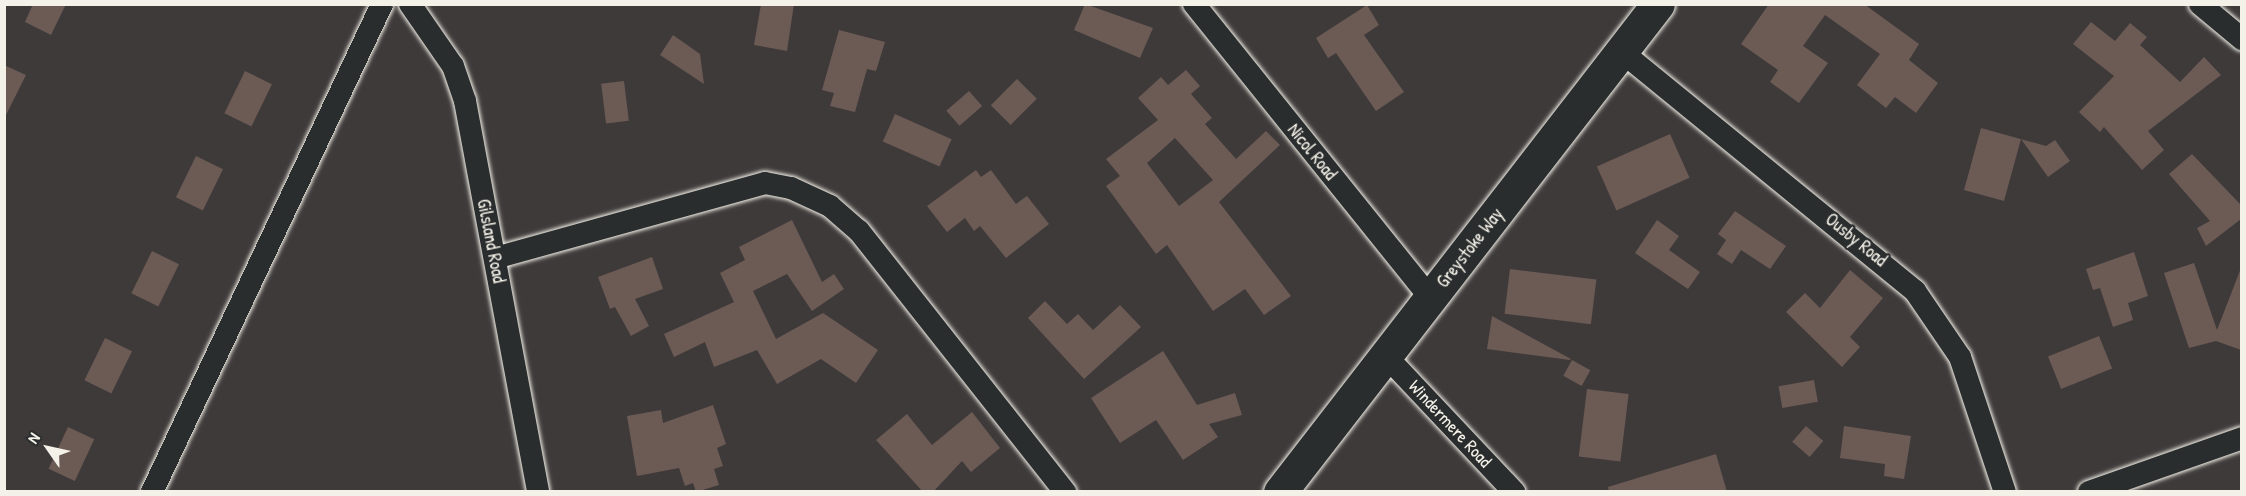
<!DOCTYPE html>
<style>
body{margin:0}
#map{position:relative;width:2246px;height:496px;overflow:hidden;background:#3e3a3a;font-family:"Patrick Hand",sans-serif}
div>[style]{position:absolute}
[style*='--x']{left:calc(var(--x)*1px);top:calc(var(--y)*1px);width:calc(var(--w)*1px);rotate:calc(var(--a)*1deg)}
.building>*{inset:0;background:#6c5a55;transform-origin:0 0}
.roads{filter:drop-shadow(0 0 2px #f4f1e8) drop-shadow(0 0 2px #f4f1e8)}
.street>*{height:22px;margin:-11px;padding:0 11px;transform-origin:11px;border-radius:11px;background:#2a2d2e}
.secondary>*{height:33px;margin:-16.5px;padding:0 16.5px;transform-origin:16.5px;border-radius:16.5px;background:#2a2d2e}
span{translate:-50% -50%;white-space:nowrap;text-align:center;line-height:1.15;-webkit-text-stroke:4.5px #2a2d2e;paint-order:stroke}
.street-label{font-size:18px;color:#f4f1e8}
.frame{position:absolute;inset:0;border:6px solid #f4f1e8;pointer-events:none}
.north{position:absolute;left:18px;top:418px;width:60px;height:60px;-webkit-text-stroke:4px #2a2d2e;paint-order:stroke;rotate:304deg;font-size:16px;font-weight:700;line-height:24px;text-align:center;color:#f4f1e8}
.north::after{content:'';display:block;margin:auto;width:21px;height:27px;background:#f4f1e8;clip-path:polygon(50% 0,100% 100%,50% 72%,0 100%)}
</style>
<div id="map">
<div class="building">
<div style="clip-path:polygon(33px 4px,66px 4px,51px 35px,25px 22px)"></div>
<div style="clip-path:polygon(761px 4px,794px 4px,787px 51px,754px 45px)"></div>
<div style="clip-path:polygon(1085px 4px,1153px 28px,1140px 58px,1074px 30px)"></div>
<div style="clip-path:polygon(1769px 4px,1864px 4px,1919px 44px,1909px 60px,1938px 83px,1916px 113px,1895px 97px,1886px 108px,1857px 85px,1880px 54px,1825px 15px,1803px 46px,1828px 63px,1799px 103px,1770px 82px,1778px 70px,1741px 44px)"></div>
<div style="clip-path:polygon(1367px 5px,1379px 25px,1364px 35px,1404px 92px,1376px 111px,1336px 53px,1328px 58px,1316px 38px)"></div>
<div style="clip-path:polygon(2091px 22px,2115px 41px,2130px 23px,2147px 37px,2140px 45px,2180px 82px,2204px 57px,2221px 75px,2148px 131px,2164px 150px,2142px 170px,2104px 127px,2100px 132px,2079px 112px,2114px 76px,2073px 44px)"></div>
<div style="clip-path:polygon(839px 30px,885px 42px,876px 71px,867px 69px,855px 112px,830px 106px,834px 93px,822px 90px)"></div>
<div style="clip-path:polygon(673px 35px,700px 54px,704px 84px,660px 55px)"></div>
<div style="clip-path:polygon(4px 65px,26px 75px,4px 119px)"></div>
<div style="clip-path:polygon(evenodd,1186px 70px,1200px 86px,1191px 94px,1212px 118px,1205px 124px,1236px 159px,1266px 131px,1280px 145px,1219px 202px,1291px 296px,1264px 315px,1245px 289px,1213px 311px,1167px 245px,1156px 254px,1106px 186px,1120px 176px,1106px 159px,1158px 120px,1138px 98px,1161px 77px,1168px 85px,1186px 70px,1175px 138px,1213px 180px,1179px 206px,1147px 163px,1175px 138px)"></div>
<div style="left:245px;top:71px;width:30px;height:47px;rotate:26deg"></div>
<div style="left:1017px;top:79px;width:28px;height:37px;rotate:45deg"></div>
<div style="left:624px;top:81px;width:40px;height:23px;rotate:83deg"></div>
<div style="left:969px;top:91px;width:20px;height:30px;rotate:49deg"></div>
<div style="left:895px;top:114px;width:62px;height:30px;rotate:24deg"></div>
<div style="clip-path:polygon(1981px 128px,2046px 146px,2055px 140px,2070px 161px,2048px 177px,2021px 139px,2004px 201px,1964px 190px)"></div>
<div style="left:1670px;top:134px;width:48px;height:80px;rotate:66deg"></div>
<div style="clip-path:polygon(2192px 154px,2241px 205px,2241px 219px,2206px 246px,2197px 228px,2210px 221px,2169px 174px)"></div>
<div style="left:196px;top:156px;width:30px;height:46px;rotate:26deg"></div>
<div style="clip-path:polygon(976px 170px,981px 177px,991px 170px,1016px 204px,1027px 196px,1049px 224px,1006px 258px,980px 226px,974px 231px,965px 218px,947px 232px,927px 206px)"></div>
<div style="clip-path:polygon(1735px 211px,1786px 246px,1770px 269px,1741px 250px,1732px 264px,1717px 254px,1726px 240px,1718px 234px)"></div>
<div style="clip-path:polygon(792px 220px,822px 282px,834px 274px,844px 289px,812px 311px,787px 274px,753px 291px,776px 339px,823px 313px,878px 350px,856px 383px,821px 359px,777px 384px,757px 350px,714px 367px,705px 342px,674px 357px,664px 334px,734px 302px,720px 273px,745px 260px,739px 247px)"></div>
<div style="clip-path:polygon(1657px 220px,1679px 236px,1669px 250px,1700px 272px,1688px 289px,1635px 253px)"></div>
<div style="left:152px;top:251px;width:30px;height:47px;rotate:26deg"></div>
<div style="clip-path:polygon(2134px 252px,2148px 296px,2128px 303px,2133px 320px,2113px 327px,2100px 288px,2093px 290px,2086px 269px)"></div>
<div style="clip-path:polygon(652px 257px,663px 289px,635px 299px,649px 326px,631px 336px,615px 307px,610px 309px,598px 277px)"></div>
<div style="clip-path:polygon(2194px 263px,2217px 330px,2241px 268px,2241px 350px,2216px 341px,2189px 348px,2164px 273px)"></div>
<div style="left:1510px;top:269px;width:87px;height:45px;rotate:7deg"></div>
<div style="clip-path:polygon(1850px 270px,1883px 298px,1850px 337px,1860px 347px,1842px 367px,1786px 312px,1805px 293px,1820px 308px)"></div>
<div style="clip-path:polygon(1045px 301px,1067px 324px,1078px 314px,1093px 330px,1120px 305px,1141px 327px,1084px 379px,1028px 318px)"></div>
<div style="clip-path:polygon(1492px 316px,1571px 359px,1570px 360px,1487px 349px)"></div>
<div style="left:2099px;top:336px;width:35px;height:55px;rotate:68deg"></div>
<div style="left:105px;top:338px;width:30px;height:47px;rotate:26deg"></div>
<div style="clip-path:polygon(1163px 351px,1197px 405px,1235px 393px,1242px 415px,1209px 424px,1218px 437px,1183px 460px,1156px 420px,1120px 443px,1091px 398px)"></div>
<div style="left:1572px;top:360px;width:21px;height:18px;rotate:29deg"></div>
<div style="left:1814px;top:380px;width:22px;height:36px;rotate:80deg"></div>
<div style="left:1587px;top:389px;width:42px;height:68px;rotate:7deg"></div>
<div style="clip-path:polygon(713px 405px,726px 444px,717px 448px,723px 466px,714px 469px,719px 485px,696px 492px,693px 483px,685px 486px,679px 468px,637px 476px,627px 416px,661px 410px,663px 423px)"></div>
<div style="clip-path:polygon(972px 412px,1000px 448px,971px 472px,962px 461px,933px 492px,923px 492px,876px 440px,907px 414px,932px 445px)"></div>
<div style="left:1806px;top:426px;width:23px;height:21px;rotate:41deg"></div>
<div style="clip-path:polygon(1844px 426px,1911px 436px,1904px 479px,1884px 476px,1885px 464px,1840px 458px)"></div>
<div style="left:68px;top:427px;width:29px;height:46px;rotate:25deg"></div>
<div style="clip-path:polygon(1716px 454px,1727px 492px,1609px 492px,1608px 487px)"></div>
</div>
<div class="roads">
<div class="street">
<div style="--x:410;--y:4;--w:75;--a:55.3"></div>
<div style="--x:453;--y:66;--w:37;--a:71"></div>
<div style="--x:465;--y:101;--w:398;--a:79.4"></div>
<div style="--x:1194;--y:4;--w:378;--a:51.2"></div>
<div style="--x:2200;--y:4;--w:55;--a:39.8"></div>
<div style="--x:1622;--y:52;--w:378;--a:39.2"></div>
<div style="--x:1915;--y:291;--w:80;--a:55.7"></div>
<div style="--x:1960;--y:357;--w:142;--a:71.6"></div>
<div style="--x:495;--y:258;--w:280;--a:-15.5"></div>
<div style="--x:765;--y:183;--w:26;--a:11"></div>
<div style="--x:791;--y:188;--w:43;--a:24.8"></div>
<div style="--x:830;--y:206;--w:38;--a:41"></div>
<div style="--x:859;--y:231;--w:333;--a:51.7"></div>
<div style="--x:1386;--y:356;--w:187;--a:46.7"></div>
<div style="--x:152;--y:492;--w:539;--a:-64.76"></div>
<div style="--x:2089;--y:492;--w:162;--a:-19.4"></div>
</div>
<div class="secondary">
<div style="--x:1280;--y:492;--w:617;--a:-52.24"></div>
</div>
</div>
<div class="street-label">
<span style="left:1312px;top:152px;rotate:51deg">Nicol Road</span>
<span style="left:1856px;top:240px;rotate:39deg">Ousby Road</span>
<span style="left:491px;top:241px;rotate:79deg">Gilsland Road</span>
<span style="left:1470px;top:248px;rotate:-52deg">Greystoke Way</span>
<span style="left:1450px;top:424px;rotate:47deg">Windermere Road</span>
</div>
<div class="frame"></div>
<div class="north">N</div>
</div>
